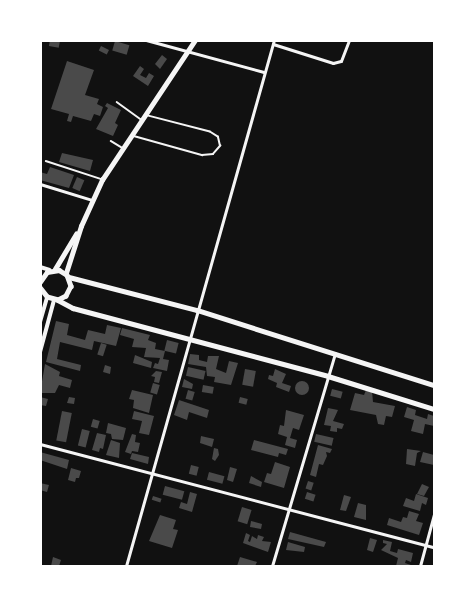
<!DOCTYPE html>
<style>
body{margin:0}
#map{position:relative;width:475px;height:607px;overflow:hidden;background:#111;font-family:"Noto Sans",sans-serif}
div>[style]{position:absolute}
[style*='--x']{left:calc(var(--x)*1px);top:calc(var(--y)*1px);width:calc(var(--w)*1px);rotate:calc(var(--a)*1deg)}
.building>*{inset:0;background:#4a4a4a;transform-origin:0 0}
.round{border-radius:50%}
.service>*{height:1.5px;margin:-0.75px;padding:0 0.75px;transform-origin:0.75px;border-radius:0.75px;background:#f5f5f5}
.minor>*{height:3px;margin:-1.5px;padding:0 1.5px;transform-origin:1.5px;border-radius:1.5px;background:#f5f5f5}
.secondary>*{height:4px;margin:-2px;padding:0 2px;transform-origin:2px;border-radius:2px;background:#f5f5f5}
.primary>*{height:4.5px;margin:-2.25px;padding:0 2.25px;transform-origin:2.25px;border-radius:2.25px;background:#f5f5f5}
span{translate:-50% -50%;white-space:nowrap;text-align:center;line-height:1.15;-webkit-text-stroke:6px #fff;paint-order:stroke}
.frame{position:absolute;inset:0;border:42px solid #fff;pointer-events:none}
</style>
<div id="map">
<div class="building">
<div style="left:50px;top:40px;width:10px;height:6px;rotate:11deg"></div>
<div style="left:115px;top:41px;width:15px;height:10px;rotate:16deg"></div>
<div style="left:101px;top:46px;width:9px;height:5px;rotate:27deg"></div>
<div style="clip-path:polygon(162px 55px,167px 59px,160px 69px,155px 64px)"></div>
<div style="clip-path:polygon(67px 61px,94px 70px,85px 95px,99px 99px,97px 104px,103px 107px,100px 116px,94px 114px,91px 121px,73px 116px,71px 122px,67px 121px,69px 114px,51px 109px)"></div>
<div style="clip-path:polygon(140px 66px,144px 69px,140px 75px,146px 78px,149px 73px,154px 76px,148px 86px,133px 76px)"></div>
<div style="clip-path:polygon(107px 103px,121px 110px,115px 123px,118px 125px,113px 136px,96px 129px,108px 108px,105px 106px)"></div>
<div style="clip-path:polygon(62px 153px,93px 160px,90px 171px,59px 162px)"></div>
<div style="clip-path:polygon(50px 167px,74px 175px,69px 188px,40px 180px,40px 172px,47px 174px)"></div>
<div style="left:77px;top:177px;width:8px;height:12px;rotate:23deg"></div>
<div style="clip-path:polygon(56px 321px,69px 324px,67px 335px,85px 340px,88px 330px,105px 334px,107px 325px,121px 328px,116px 346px,94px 341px,92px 350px,60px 342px,57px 359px,81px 365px,80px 371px,46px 362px)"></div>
<div style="clip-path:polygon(122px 328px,150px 335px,148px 340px,156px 343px,155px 349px,165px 351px,163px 359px,169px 360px,167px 371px,153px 368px,155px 363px,158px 364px,160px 358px,144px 357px,146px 348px,132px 347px,134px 339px,120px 335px)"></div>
<div style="left:167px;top:340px;width:12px;height:11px;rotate:14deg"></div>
<div style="left:101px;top:343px;width:6px;height:12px;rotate:18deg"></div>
<div style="clip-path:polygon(190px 354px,199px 355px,199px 360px,207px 362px,208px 356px,219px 356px,216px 369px,226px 373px,229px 361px,238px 363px,231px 385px,214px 382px,215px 377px,207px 376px,206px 367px,188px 364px)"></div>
<div style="clip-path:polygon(135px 355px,152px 362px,151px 368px,133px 363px)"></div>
<div style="clip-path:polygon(45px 364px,60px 372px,59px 376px,72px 380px,70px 388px,59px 385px,55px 393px,40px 393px)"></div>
<div style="clip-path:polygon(105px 365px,111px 367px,110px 374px,103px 372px)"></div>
<div style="left:188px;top:367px;width:18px;height:9px;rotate:13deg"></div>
<div style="left:245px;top:369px;width:11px;height:16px;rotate:10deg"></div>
<div style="clip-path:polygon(275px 369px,286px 374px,282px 383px,291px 386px,289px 392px,276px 387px,277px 383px,268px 379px,269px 375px,273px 376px)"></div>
<div style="clip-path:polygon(156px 371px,162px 372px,159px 383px,154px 382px,155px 377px,151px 376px)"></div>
<div style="clip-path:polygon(184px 379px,193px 384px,192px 389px,182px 387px)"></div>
<div class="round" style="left:295px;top:381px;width:14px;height:14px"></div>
<div style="left:153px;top:383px;width:7px;height:10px;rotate:16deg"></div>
<div style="left:203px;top:385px;width:11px;height:7px;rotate:10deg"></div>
<div style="left:332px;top:389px;width:11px;height:7px;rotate:15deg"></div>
<div style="clip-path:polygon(132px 390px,153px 395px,149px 413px,133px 408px,134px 400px,129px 399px)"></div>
<div style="left:188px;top:390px;width:7px;height:9px;rotate:16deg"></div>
<div style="clip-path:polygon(366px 390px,372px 391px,373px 402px,395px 406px,392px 417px,386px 416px,384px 425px,378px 424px,376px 415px,350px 410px,355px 393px,364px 395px)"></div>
<div style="clip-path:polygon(40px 397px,48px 399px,46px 406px,40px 405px)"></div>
<div style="clip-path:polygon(69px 397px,75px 398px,74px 404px,67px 403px)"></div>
<div style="left:240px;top:397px;width:8px;height:6px;rotate:14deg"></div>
<div style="clip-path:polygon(179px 400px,209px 410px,207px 418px,189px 412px,187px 420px,174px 415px)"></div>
<div style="clip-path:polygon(407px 407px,416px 410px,415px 415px,427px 419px,428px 414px,434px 416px,434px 426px,425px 424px,423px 434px,411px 431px,414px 420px,404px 417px)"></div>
<div style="clip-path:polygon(328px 408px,338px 410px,333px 421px,344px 424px,342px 429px,337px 428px,337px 432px,330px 431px,331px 426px,324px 425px)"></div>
<div style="clip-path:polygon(286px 410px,304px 415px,299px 430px,293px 428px,290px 438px,297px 440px,295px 448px,285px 445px,287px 437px,278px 434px,280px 425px,284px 426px)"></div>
<div style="left:62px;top:411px;width:10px;height:30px;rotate:11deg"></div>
<div style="clip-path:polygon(134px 411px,154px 416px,149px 435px,139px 433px,142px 421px,132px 419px)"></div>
<div style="left:93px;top:419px;width:7px;height:8px;rotate:16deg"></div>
<div style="clip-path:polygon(108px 423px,126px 428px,123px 440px,112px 439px,111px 434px,106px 433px)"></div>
<div style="left:82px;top:429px;width:8px;height:17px;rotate:14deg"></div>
<div style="clip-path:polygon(97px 433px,106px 435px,103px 449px,100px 448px,99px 452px,92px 450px)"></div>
<div style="clip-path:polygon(132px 434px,136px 435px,135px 442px,140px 443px,138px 452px,132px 451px,131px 454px,125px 452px)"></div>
<div style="left:316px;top:434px;width:18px;height:8px;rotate:13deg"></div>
<div style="clip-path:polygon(201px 436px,214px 439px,212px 447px,200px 443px)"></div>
<div style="clip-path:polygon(111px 440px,120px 443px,119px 458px,106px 455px)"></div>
<div style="clip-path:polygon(254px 440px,288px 449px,286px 455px,279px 453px,278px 457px,251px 450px)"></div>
<div style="clip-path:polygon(318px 445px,332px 449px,330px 453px,326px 452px,327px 456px,323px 465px,319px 464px,316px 477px,310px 475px)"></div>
<div style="clip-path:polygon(214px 448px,218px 449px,219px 455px,215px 461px,212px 459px)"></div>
<div style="clip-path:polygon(407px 449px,421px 451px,417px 453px,415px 466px,406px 464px)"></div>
<div style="clip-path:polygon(40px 452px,69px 460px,67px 469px,40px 460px)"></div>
<div style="clip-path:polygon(423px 452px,434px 455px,434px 465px,420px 462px)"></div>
<div style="clip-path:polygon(132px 453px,149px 457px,148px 464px,130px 459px)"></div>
<div style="clip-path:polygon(275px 462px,290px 467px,284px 488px,264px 482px,267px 473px,271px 474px)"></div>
<div style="left:191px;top:465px;width:8px;height:9px;rotate:14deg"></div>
<div style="clip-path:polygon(230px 467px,237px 469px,233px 482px,227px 480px)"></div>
<div style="clip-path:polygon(71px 468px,81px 471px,79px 478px,76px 478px,75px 482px,68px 480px)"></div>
<div style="left:209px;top:472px;width:16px;height:8px;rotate:15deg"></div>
<div style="clip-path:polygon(251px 476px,262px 482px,261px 487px,249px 483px)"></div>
<div style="left:308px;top:481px;width:6px;height:8px;rotate:18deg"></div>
<div style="clip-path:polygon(40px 483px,49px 485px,47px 492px,40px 490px)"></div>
<div style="clip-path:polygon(422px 484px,429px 487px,424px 496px,417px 494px)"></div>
<div style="left:165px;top:486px;width:20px;height:9px;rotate:15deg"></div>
<div style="clip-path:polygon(190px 492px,197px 494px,192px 512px,179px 508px,181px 502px,187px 504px)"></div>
<div style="left:307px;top:492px;width:9px;height:7px;rotate:18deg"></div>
<div style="clip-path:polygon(416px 494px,428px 498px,426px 505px,422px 503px,420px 511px,403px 506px,406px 498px,414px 501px)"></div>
<div style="clip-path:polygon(344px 495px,351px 497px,346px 511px,340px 510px)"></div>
<div style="left:153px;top:496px;width:9px;height:4px;rotate:18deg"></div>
<div style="clip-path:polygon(358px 503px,366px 505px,366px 520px,354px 517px)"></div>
<div style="left:242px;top:507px;width:10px;height:15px;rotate:17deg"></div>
<div style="clip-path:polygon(409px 511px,419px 514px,416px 521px,423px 523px,419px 535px,387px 525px,389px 518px,401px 522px,403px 517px,407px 518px)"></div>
<div style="clip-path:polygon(160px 515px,176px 520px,173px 529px,178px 530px,172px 548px,149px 541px)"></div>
<div style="clip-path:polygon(251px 521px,262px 524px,261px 529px,250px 527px)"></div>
<div style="clip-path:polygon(290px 532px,326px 542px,324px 547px,288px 539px)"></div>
<div style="clip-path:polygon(246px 533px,250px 535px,248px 541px,250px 542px,252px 536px,257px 539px,258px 535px,264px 537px,262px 541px,271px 542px,268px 552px,243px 543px)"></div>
<div style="clip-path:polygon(370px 538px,377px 540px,373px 552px,367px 550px)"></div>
<div style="clip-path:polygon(383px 540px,392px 542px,390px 551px,397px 553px,398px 549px,413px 553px,411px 562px,406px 560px,405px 563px,414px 566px,396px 566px,398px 558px,381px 550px,387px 544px,383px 543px)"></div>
<div style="clip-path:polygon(288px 542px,305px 547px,304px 552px,286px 550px)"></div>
<div style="clip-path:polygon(53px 557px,61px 560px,59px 566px,51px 566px)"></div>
<div style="clip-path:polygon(240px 557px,257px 562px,255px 566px,237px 566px)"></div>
</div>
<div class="service">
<div style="--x:117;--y:102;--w:29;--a:36"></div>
<div style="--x:134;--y:136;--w:71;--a:15.6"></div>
<div style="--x:202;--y:155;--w:11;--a:-5"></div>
<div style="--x:213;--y:154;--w:11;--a:-49"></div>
<div style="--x:220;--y:146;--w:9;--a:-103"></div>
<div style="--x:218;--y:137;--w:9;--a:-148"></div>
<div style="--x:210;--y:132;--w:64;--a:-165.5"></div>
<div style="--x:111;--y:141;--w:12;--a:31"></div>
<div style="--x:46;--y:161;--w:58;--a:18.1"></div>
</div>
<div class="minor">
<div style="--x:146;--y:40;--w:122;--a:15.2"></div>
<div style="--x:273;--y:44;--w:63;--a:17.6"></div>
<div style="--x:333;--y:63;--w:8;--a:-14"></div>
<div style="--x:341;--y:61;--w:22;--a:-69"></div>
<div style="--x:40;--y:184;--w:54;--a:17.1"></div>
<div style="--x:40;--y:444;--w:407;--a:14.7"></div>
<div style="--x:126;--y:566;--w:546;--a:-74.29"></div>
<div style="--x:272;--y:566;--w:222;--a:-73.5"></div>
<div style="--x:420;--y:566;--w:54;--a:-74.9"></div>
</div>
<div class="secondary">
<div style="--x:40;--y:267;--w:10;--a:17"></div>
<div style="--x:40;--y:322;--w:26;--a:-74"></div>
<div style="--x:40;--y:352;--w:54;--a:-74.9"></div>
</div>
<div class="primary">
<div style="--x:55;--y:269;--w:41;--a:-59"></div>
<div style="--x:66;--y:273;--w:49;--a:-72.3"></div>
<div style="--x:81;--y:226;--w:51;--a:-65.5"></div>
<div style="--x:102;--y:180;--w:168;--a:-56.4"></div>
<div style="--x:69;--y:277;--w:132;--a:14.5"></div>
<div style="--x:197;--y:310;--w:249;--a:17.6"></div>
<div style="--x:40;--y:282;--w:12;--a:-55"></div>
<div style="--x:47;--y:272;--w:12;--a:-9"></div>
<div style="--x:59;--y:270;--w:9;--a:32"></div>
<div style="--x:67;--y:275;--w:12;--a:70"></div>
<div style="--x:71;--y:286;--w:11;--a:117"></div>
<div style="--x:66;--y:296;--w:9;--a:153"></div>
<div style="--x:58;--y:300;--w:11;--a:-165"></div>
<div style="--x:47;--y:297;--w:11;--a:-128"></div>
<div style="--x:58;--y:300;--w:17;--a:28"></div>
<div style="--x:73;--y:308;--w:264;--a:14.9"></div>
<div style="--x:328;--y:376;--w:111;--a:17.3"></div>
</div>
<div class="frame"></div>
</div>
